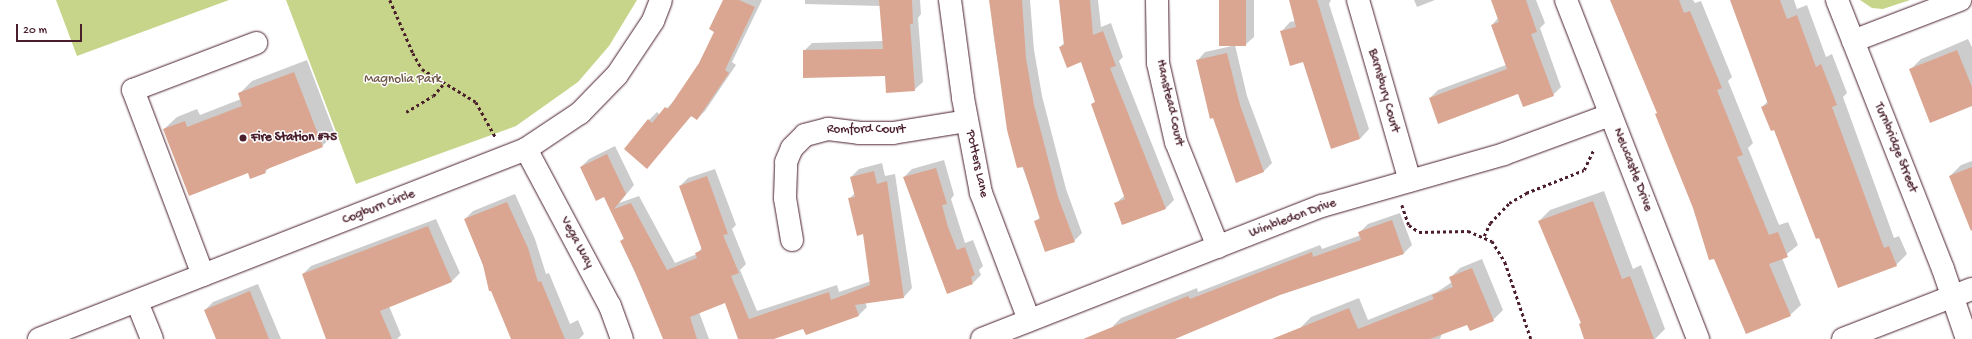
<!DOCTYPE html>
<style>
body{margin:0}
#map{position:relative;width:1972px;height:339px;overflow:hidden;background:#fff;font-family:"Gochi Hand",sans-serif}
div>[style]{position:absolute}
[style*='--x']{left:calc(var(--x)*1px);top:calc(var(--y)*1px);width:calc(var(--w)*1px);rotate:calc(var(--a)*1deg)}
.green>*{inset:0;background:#c6d589}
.shadow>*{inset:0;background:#0003}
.building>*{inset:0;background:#dba691;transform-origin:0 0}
.path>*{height:2.5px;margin-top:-1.25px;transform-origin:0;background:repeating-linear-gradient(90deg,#4a1f2b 0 3px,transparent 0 6px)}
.roads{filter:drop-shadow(0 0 1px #4a1f2b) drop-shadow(0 0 1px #4a1f2b)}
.minor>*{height:22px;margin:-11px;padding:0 11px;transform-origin:11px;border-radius:11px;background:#fff}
.dots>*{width:11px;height:11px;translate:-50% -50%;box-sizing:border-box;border:2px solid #fff;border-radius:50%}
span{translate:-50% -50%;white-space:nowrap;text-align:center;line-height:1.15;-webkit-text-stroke:3px #fff;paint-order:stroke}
.park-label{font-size:13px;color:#6f5647}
.street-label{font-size:13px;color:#4a1f2b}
.poi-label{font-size:13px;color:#4a1f2b;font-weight:700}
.left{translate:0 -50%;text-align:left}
.scale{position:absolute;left:16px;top:24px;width:66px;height:18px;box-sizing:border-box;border:2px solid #4a1f2b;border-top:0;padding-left:5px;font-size:12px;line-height:14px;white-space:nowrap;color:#4a1f2b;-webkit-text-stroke:3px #fff;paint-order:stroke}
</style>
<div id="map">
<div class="green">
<div style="clip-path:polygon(56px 0,229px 0,77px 56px)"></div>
<div style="clip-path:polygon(286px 0,637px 0,609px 46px,578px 82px,516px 126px,356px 184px)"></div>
<div style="clip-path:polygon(1860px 0,1910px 0,1883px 9px,1872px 8px)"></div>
</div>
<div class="shadow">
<div style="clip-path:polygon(724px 0,762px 0,732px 62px,736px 65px,705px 111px,697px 119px,692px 115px,647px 167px,649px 120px,657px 112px,660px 115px,675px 100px,700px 63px,715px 31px)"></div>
<div style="clip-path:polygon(805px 0,920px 0,921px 14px,918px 18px,923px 82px,914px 90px,886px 75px,804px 51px,812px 43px,883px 41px,881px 6px,805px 4px)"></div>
<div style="clip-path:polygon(991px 0,1030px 0,1034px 50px,1042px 96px,1066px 189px,1082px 233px,1074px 241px,1035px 222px,1041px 216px,1008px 129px,993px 31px)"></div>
<div style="clip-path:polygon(1060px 0,1098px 0,1101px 27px,1111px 23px,1123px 57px,1119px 61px,1174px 200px,1166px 208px,1122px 224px,1115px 204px,1125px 195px,1093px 104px,1096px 101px,1081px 61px,1060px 47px,1064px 43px)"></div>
<div style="clip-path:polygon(1220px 0,1254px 0,1254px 37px,1245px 45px,1235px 45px,1247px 96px,1272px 163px,1263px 172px,1197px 61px,1205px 52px,1232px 46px)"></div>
<div style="clip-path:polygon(1290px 0,1331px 0,1329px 4px,1369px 129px,1360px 139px,1281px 32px,1290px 22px,1296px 21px)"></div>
<div style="clip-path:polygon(1414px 0,1435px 0,1417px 7px)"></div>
<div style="clip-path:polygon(1492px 0,1536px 0,1545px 23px,1540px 28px,1561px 87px,1553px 95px,1519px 93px,1430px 98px,1438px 90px,1506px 65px,1492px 25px,1498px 18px)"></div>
<div style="clip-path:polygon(1614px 0,1693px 0,1695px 3px,1701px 1px,1732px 77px,1728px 81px,1753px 143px,1748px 148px,1779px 225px,1788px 222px,1798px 245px,1782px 258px,1801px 305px,1790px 315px,1694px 208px)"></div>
<div style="clip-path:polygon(1731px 0,1794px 0,1797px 9px,1807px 5px,1826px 57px,1832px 54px,1847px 93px,1843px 97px,1894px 238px,1899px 236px,1907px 254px,1896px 265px,1774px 129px,1762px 107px,1768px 101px)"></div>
<div style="clip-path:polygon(1968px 39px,1972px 47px,1972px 105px,1910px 70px,1921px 59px)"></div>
<div style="clip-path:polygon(307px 60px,335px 134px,322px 146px,271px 166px,265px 172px,248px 172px,164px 129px,177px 117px,197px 109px,200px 115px,241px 99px,239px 94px,252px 81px)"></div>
<div style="clip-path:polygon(615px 146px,634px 185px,619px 203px,639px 196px,675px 263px,697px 254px,702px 247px,680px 186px,688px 178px,715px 169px,736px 225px,732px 229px,746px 264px,740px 270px,757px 311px,837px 285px,839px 292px,871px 281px,864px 233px,849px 199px,855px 193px,851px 177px,859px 169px,882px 163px,885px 176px,895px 174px,912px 288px,904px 297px,865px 302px,867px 307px,859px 315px,807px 334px,804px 327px,771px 339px,739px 339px,726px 302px,699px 312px,709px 339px,672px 339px,655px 318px,621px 241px,624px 238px,604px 196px,581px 167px,589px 159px)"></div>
<div style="clip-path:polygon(944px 160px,954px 195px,951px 199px,965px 243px,973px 240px,983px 266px,979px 270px,981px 275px,973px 283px,904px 177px,912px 169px)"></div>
<div style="clip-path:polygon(1972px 161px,1972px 230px,1950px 176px,1961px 165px)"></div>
<div style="clip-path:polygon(1604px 191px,1633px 269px,1641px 265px,1665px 329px,1655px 339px,1586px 339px,1582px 322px,1539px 221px,1550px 210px)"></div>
<div style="clip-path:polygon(515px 194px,535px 239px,546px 274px,549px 273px,570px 324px,578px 320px,584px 334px,579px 339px,512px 339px,465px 219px,473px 211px)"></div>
<div style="clip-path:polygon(1400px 213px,1412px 245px,1404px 253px,1280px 294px,1172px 339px,1090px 339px,1114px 329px,1113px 326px,1121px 318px,1197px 288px,1198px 292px,1320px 245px,1322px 249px,1361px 235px,1360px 232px,1368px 224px)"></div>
<div style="clip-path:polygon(436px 219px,460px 273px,452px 281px,389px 306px,401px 335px,397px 339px,327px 339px,303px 274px,311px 266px)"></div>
<div style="clip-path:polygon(1482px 259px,1503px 310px,1493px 320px,1468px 323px,1442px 333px,1440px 339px,1306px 339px,1301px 327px,1311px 317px,1359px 298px,1368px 320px,1437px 292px,1452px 282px,1450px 278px,1460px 268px)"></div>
<div style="clip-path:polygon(258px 284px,281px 339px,217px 339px,205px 310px,213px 302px)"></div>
</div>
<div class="building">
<div style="clip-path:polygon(723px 0,739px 0,755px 7px,725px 70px,729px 73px,697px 120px,691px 116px,647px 169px,624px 149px,648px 119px,652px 123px,665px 107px,668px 109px,699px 63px,714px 32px,709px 29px)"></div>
<div style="clip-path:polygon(879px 0,912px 0,913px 24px,910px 24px,915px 91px,886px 93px,885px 76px,803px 78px,803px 50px,883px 49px)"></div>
<div style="clip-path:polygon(989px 0,1022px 0,1026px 58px,1034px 105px,1058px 197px,1075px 242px,1045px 252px,1034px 221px,1040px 219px,1023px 167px,1017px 168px,1007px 130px)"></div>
<div style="clip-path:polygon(1059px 0,1090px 0,1093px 35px,1103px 31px,1116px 66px,1110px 68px,1166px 209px,1122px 225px,1114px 203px,1125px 199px,1091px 104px,1095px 102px,1081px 62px,1067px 68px,1059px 47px,1064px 45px)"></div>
<div style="left:1219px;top:0;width:27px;height:46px"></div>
<div style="clip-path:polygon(1289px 0,1317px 0,1360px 139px,1331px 149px,1303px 62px,1290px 66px,1280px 31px,1296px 27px)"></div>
<div style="clip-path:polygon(1491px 0,1526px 0,1537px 32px,1531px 34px,1554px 96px,1523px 107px,1518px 94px,1438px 124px,1429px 98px,1507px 69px,1491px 25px,1499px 22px)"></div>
<div style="clip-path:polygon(1610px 0,1679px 0,1684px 13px,1690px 11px,1722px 88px,1717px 90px,1743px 155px,1737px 157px,1769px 235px,1778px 232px,1788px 257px,1769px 264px,1791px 316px,1746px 334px,1714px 259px,1709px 260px,1693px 208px,1655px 114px,1657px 113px)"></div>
<div style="clip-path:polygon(1730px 0,1780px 0,1787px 19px,1797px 15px,1816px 67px,1821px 64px,1837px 105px,1832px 107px,1884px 248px,1889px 246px,1897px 266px,1838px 288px,1819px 238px,1816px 239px,1774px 130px,1771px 131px,1761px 107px,1768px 104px)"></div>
<div style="clip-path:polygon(1957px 50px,1972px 87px,1972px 106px,1930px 123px,1909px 69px)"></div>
<div style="clip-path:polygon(1227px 53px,1240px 105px,1264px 172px,1236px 183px,1213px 118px,1210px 119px,1196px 60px)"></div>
<div style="clip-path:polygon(294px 72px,323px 147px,265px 170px,266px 173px,250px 179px,248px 173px,189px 196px,163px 129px,185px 121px,187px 127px,242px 106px,238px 93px)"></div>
<div style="clip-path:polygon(607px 154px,626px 194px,614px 209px,631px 203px,667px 270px,697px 258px,695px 253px,702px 250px,679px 186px,707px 176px,728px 234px,723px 235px,739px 273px,731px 276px,749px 319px,829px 292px,831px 300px,870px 285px,863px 234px,857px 236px,848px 198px,855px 197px,850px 177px,874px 171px,877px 184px,887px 181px,904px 298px,855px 305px,859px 316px,806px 335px,803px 329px,774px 339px,738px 339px,725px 303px,690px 317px,697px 339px,663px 339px,636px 274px,620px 241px,624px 239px,611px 212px,604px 197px,596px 201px,580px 167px)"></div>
<div style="clip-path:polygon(1972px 167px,1972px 230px,1971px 231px,1949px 176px)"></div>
<div style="clip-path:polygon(936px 168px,947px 204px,942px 205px,948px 227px,957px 250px,965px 247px,975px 275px,971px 277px,973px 284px,947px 294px,903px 177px)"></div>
<div style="clip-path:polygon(1593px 201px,1622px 279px,1630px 276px,1654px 339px,1584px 339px,1579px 324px,1581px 323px,1538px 221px)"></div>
<div style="clip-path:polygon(507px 202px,528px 248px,538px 282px,541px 281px,565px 339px,511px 339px,491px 291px,489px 291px,483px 265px,464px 219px)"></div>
<div style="clip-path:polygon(1392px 220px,1404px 254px,1280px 295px,1175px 339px,1083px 339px,1188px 296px,1190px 299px,1312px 252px,1313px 257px,1361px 240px,1358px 232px)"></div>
<div style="clip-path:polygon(428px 226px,452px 282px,380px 311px,392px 339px,326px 339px,302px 274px)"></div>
<div style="clip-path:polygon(1472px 268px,1494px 321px,1470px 331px,1467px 325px,1430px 339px,1272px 339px,1349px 308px,1358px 329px,1434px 299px,1432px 295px,1453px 287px,1449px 277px)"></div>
<div style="clip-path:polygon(250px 291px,269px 339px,216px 339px,204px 310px)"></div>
</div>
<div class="path">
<div style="--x:390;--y:0;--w:58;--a:66.5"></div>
<div style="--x:413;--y:53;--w:18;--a:61"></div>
<div style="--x:422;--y:69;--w:63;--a:31.4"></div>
<div style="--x:476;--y:102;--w:41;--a:60.9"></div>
<div style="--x:406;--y:112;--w:31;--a:-31"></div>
<div style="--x:433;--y:96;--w:18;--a:-49"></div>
<div style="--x:1402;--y:205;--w:21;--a:71"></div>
<div style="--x:1409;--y:225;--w:12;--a:35"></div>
<div style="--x:1419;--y:232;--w:49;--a:-1.2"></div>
<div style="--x:1468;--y:231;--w:26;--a:23"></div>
<div style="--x:1492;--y:241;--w:25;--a:58"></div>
<div style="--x:1505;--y:262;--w:81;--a:71.3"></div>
<div style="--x:1484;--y:236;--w:14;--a:-65"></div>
<div style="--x:1490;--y:223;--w:28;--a:-46"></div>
<div style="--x:1509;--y:203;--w:20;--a:-30"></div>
<div style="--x:1526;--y:193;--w:62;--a:-21.6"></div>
<div style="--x:1584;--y:170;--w:23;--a:-65"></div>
</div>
<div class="roads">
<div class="minor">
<div style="--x:950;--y:0;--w:99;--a:82.4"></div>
<div style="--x:963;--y:98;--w:97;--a:79.3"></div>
<div style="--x:981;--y:193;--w:136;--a:69.3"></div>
<div style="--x:1157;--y:0;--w:63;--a:89.1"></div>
<div style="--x:1158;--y:63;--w:81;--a:77.2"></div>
<div style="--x:1176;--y:142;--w:113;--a:68.2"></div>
<div style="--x:1358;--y:0;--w:188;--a:74"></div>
<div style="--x:1566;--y:0;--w:364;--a:68.7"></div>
<div style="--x:1837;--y:0;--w:289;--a:68.5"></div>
<div style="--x:1943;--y:269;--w:74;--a:71.1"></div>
<div style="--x:1853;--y:41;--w:115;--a:-21"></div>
<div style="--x:526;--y:149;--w:178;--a:61.9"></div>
<div style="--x:610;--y:306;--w:35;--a:70"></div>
<div style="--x:792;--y:240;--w:43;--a:-99.5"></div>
<div style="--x:785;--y:198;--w:36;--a:-88"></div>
<div style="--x:786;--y:162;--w:15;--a:-67"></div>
<div style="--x:792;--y:148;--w:18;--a:-45"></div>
<div style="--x:805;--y:135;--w:24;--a:-15"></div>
<div style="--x:828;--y:129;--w:31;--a:7"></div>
<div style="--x:859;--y:133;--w:34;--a:0"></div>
<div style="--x:893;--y:133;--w:75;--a:-9.2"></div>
<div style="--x:203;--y:275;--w:198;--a:-110.7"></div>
<div style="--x:133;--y:90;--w:132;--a:-20.9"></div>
<div style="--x:137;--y:302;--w:40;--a:68"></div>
<div style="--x:39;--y:339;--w:523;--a:-21.31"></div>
<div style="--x:526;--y:149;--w:65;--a:-33.7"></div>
<div style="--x:580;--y:113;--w:53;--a:-45.8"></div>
<div style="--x:617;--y:75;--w:65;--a:-56.3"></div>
<div style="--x:653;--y:21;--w:22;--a:-69"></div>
<div style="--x:982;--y:339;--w:365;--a:-21.4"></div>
<div style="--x:1322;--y:206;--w:189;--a:-15.9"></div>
<div style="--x:1504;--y:154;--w:113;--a:-20.2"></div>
<div style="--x:1843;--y:339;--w:138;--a:-21.2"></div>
</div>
</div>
<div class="dots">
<div style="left:243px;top:138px;background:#4a1f2b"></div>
</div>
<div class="park-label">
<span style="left:403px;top:80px">Magnolia Park</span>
</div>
<div class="street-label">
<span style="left:1383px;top:91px;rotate:74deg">Barnsbury Court</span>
<span style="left:1169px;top:103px;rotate:77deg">Hamstead Court</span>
<span style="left:866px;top:130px">Romford Court</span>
<span style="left:1895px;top:148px;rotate:68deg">Turnbridge Street</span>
<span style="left:976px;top:164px;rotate:78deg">Potters Lane</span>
<span style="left:1632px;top:170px;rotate:69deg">Newcastle Drive</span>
<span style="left:379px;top:208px;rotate:-21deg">Cogburn Circle</span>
<span style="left:1293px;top:219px;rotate:-20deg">Wimbledon Drive</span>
<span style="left:576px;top:243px;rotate:62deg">Vega Way</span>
</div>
<div class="poi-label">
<span class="left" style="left:251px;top:138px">Fire Station #75</span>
</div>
<div class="scale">20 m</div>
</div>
